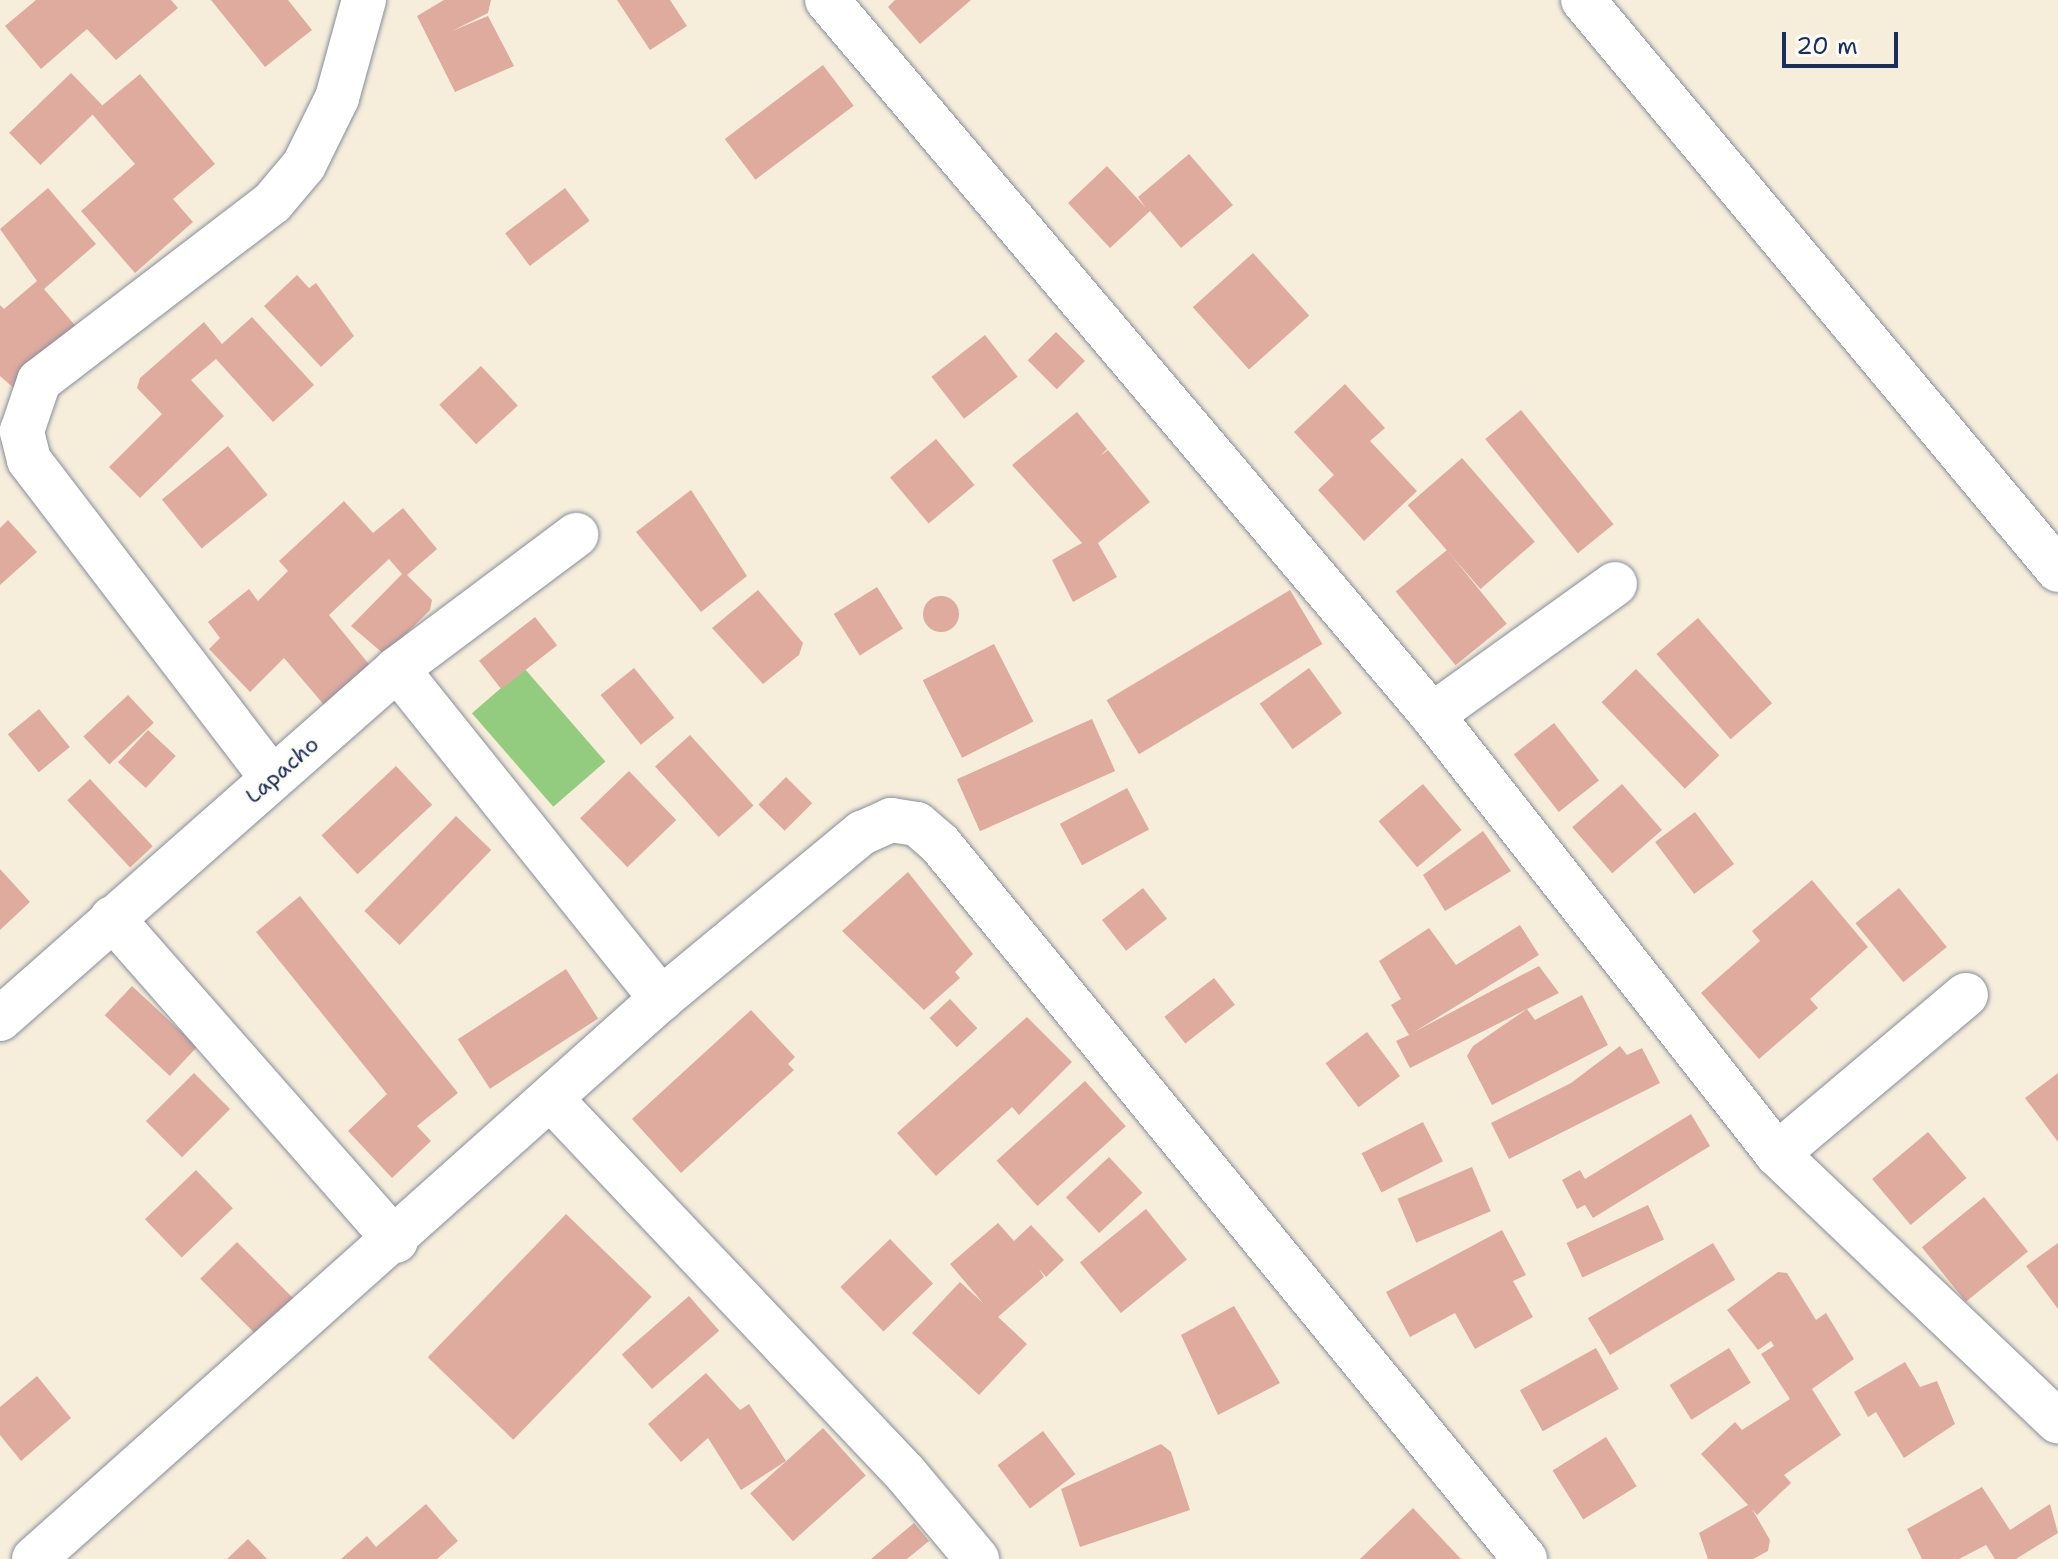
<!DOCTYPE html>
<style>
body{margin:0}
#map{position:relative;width:2058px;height:1559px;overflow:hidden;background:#f6eedb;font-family:"Shantell Sans",sans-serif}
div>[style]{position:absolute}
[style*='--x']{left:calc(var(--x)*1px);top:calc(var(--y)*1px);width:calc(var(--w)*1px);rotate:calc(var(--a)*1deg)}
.green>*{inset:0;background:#93cc7f;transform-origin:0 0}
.building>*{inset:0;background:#deab9e;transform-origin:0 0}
.round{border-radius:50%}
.roads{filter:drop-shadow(0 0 2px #888e9c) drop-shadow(0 0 2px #888e9c)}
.minor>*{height:44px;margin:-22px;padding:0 22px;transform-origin:22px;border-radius:22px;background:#fff}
span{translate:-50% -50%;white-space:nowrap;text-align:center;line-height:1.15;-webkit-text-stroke:6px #fdfcf7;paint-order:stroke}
.street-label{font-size:22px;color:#1b2f5e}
.scale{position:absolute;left:1782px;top:32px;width:116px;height:36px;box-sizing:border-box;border:4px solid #1b2f5e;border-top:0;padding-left:10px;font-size:24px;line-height:28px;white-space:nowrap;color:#1b2f5e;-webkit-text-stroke:6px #fdfcf7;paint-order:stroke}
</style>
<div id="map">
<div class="green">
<div style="left:524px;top:668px;width:124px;height:69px;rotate:49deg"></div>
</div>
<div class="building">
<div style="clip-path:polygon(36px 0,171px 0,178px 8px,116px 60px,87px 29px,41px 69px,5px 26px)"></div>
<div style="clip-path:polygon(211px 0,288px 0,312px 30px,265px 67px)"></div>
<div style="clip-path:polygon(444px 0,491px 0,488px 13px,452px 31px,488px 16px,514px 66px,455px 92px,417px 16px)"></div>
<div style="clip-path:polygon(617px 0,670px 0,687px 26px,650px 50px)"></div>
<div style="clip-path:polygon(895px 0,971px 0,920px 44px,888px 7px)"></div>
<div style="left:823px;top:65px;width:51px;height:123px;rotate:53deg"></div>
<div style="left:71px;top:73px;width:45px;height:86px;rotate:46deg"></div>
<div style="clip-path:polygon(140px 74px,215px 164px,173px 199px,193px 222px,135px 273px,81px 211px,135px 164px,92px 114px)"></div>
<div style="clip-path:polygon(1189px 154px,1233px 205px,1181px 248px,1150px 211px,1110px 248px,1068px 203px,1107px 166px,1146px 208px,1138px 197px)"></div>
<div style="clip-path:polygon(48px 188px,96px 244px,44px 289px,79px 330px,16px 390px,0 376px,0 305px,4px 309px,37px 281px,0 229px)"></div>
<div style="left:565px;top:188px;width:41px;height:75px;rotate:53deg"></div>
<div style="left:1253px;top:253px;width:84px;height:81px;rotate:48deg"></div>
<div style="clip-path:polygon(297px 275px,309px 288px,316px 283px,354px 336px,321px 367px,264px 306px)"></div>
<div style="clip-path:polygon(252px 317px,314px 385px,273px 422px,216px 359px,191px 380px,224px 416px,140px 498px,109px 467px,162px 414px,137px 388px,140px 378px,204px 322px,222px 344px)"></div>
<div style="left:1056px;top:332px;width:41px;height:40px;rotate:45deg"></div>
<div style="left:985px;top:335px;width:53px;height:68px;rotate:52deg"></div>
<div style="left:481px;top:366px;width:54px;height:57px;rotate:47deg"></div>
<div style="clip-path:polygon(1345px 384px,1385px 428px,1370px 441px,1417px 491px,1364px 541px,1318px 490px,1334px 475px,1294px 432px)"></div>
<div style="left:1521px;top:410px;width:147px;height:46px;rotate:51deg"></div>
<div style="clip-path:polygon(1077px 412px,1107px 449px,1100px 456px,1108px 450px,1150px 502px,1098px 543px,1117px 577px,1073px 602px,1052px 560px,1082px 543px,1012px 465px)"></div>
<div style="left:936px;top:439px;width:60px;height:60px;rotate:50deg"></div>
<div style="left:228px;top:446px;width:63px;height:85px;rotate:51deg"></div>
<div style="left:1462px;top:458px;width:111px;height:72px;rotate:49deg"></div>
<div style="clip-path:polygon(691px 490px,747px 576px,701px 612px,636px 532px)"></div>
<div style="clip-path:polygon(344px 501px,373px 533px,403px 508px,437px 549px,407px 575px,432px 600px,430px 610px,385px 655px,351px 626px,402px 574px,389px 559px,329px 615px,372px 668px,325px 706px,284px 658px,250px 692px,209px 649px,220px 638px,208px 622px,249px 589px,258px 601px,288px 571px,279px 561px)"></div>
<div style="clip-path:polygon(8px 520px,37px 552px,0 585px,0 528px)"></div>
<div style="left:1447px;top:550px;width:95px;height:66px;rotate:51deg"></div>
<div style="left:877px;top:587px;width:49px;height:51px;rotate:58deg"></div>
<div style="clip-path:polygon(758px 590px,803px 643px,799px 655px,763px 684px,712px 628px)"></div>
<div style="left:1290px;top:590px;width:63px;height:214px;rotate:59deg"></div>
<div class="round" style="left:923px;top:596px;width:36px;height:36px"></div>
<div style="left:535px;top:617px;width:36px;height:71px;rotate:52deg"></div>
<div style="left:1698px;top:618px;width:113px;height:55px;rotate:49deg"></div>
<div style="left:994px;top:644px;width:87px;height:80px;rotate:63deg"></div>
<div style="left:634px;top:668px;width:64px;height:43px;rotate:51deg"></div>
<div style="left:1309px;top:668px;width:56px;height:61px;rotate:54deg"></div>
<div style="left:1636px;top:669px;width:120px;height:48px;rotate:46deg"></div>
<div style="left:128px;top:695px;width:38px;height:61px;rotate:47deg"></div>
<div style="left:39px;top:709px;width:49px;height:40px;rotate:51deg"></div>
<div style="left:1092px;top:719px;width:57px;height:148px;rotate:66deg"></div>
<div style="left:1554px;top:723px;width:73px;height:51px;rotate:52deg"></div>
<div style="left:148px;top:730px;width:38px;height:44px;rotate:43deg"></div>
<div style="left:690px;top:735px;width:95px;height:47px;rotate:48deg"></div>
<div style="left:396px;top:766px;width:53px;height:102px;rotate:47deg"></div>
<div style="left:629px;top:771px;width:68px;height:68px;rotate:46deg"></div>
<div style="left:786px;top:777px;width:37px;height:39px;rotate:45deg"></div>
<div style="left:90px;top:779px;width:92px;height:31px;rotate:47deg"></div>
<div style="left:1423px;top:784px;width:60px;height:58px;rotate:50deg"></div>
<div style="left:1622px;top:784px;width:61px;height:66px;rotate:49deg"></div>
<div style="left:1127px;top:788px;width:47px;height:76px;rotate:62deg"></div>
<div style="left:1695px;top:812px;width:65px;height:50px;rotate:53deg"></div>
<div style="left:456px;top:816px;width:49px;height:132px;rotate:44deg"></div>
<div style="clip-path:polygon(1483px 831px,1511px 871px,1445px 911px,1423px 875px)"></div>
<div style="clip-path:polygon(0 869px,30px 902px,0 930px)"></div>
<div style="clip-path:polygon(908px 872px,973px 954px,955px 972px,960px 978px,924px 1010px,842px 931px)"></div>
<div style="clip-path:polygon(1812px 880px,1868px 947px,1810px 999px,1818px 1008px,1759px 1059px,1701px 993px,1760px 941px,1752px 931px)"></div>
<div style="left:1143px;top:888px;width:39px;height:52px;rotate:52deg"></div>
<div style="left:1899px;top:888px;width:76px;height:56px;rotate:51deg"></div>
<div style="clip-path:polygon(300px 896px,458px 1093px,417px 1126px,431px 1141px,392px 1178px,348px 1131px,387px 1094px,256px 932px)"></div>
<div style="clip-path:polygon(1520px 925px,1539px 955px,1414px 1032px,1539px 966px,1559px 993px,1410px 1068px,1396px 1041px,1409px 1035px,1391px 1005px,1401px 999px,1379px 961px,1429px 928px,1456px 965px)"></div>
<div style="left:566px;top:969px;width:59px;height:129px;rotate:57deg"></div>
<div style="left:1214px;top:978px;width:34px;height:63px;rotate:52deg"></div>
<div style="left:132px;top:986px;width:89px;height:40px;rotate:43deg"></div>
<div style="clip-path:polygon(1582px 995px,1608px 1045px,1492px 1105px,1467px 1056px,1473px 1046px,1527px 1009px,1535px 1020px)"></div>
<div style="left:950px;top:999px;width:40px;height:28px;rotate:47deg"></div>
<div style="clip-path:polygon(751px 1010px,795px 1057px,788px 1064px,794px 1070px,681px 1173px,632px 1119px)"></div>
<div style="clip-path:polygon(1027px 1017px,1072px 1062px,1019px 1115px,1012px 1107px,936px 1176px,897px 1133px)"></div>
<div style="left:1367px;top:1032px;width:55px;height:52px;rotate:53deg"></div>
<div style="clip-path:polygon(1620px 1046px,1627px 1055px,1642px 1048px,1660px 1083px,1509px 1159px,1491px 1123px,1571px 1083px)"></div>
<div style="left:194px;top:1073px;width:51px;height:68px;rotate:45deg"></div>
<div style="clip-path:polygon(2058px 1073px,2058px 1142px,2025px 1098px)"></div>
<div style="left:1085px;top:1081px;width:61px;height:119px;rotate:48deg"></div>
<div style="clip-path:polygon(1691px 1114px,1710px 1146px,1593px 1218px,1585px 1205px,1577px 1209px,1562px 1180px,1580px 1170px,1585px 1179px)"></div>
<div style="left:1423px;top:1122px;width:44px;height:69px;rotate:63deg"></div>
<div style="left:1928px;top:1132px;width:60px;height:73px;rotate:50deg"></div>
<div style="left:1109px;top:1157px;width:49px;height:59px;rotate:47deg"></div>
<div style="left:1472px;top:1167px;width:48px;height:81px;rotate:67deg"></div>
<div style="left:196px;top:1170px;width:53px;height:71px;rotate:46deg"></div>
<div style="left:1984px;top:1197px;width:70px;height:80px;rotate:51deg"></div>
<div style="left:1648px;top:1205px;width:38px;height:90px;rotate:65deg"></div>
<div style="left:1146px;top:1209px;width:65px;height:85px;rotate:51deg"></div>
<div style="left:566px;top:1214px;width:119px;height:199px;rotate:44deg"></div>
<div style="clip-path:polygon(998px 1223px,1014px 1241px,1031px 1225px,1064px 1260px,1046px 1277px,1039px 1269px,1044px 1277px,998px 1317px,1027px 1344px,979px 1395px,912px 1333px,960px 1282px,983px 1303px,950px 1264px)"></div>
<div style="clip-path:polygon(1502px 1230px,1526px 1275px,1513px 1281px,1533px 1317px,1475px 1349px,1455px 1313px,1410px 1337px,1386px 1292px)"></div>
<div style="left:890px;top:1239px;width:62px;height:69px;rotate:46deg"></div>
<div style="left:237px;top:1242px;width:93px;height:52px;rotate:45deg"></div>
<div style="left:1713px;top:1243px;width:43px;height:146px;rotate:59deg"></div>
<div style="clip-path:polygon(2058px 1243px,2058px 1309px,2026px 1266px)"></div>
<div style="clip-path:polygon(1778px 1272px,1787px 1273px,1816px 1320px,1826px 1313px,1854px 1359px,1812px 1389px,1841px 1435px,1784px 1475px,1791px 1483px,1757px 1515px,1752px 1509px,1770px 1540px,1768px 1551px,1753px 1559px,1708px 1559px,1699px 1533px,1748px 1505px,1701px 1454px,1735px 1422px,1742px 1430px,1790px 1399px,1761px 1354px,1774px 1346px,1771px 1341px,1758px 1350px,1727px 1310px)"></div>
<div style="left:689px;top:1296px;width:46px;height:89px;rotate:49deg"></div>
<div style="clip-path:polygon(1234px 1306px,1280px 1383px,1218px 1415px,1181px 1335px)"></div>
<div style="left:1596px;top:1348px;width:47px;height:87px;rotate:61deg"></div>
<div style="left:1729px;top:1348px;width:41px;height:70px;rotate:58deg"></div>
<div style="clip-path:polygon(1905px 1362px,1920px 1387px,1937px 1381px,1955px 1424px,1904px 1458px,1876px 1412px,1868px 1417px,1854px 1392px)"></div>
<div style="clip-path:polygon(706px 1373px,740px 1410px,749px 1404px,786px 1461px,741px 1490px,708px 1438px,681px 1462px,648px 1424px)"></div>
<div style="clip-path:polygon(37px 1376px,71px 1418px,21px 1461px,0 1435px,0 1407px)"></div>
<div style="left:823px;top:1428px;width:64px;height:98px;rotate:48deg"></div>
<div style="left:1043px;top:1431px;width:54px;height:57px;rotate:53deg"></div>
<div style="left:1606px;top:1437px;width:58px;height:63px;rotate:58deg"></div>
<div style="clip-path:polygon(1161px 1444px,1171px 1452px,1190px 1510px,1080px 1547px,1061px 1489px)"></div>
<div style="clip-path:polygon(1982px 1487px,2010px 1530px,2050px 1504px,2058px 1533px,2016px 1559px,1995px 1559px,1986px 1545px,1959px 1559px,1922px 1559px,1907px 1529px)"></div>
<div style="clip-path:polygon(426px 1504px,458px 1541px,437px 1559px,341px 1559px,367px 1536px,376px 1547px)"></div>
<div style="clip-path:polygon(1413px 1508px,1461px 1559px,1360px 1559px)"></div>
<div style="clip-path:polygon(914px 1523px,929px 1541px,907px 1559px,871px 1559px)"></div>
<div style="clip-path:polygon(248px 1539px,267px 1559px,227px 1559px)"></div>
</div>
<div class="roads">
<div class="minor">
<div style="--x:827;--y:0;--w:937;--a:49.76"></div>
<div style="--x:1432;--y:715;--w:558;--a:51.84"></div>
<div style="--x:1777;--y:1154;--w:388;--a:43.6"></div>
<div style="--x:1583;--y:0;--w:742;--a:50.19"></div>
<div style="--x:397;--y:669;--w:423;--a:51.3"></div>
<div style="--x:1432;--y:715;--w:225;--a:-35.6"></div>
<div style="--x:272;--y:778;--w:400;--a:-127.4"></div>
<div style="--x:29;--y:460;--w:30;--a:-104"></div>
<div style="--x:22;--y:431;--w:53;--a:-71.2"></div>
<div style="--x:39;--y:381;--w:293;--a:-37.4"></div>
<div style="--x:272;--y:203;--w:50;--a:-49.9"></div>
<div style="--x:304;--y:165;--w:75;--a:-63.8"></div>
<div style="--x:337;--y:98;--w:102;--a:-74.6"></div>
<div style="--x:112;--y:918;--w:430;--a:48.7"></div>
<div style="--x:0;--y:1019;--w:529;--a:-41.4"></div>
<div style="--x:397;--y:669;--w:224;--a:-36.8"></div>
<div style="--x:551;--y:1099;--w:516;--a:46.57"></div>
<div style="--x:906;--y:1474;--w:111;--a:50.1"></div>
<div style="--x:1777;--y:1154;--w:247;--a:-40.1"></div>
<div style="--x:34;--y:1559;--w:841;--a:-41.77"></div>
<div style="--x:661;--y:999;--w:261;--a:-39.6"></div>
<div style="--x:862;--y:833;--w:32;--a:-24"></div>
<div style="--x:891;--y:820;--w:26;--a:9"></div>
<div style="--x:917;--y:824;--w:30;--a:41"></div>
<div style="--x:940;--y:844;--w:924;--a:50.71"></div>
</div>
</div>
<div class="street-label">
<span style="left:282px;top:770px;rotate:-41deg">Lapacho</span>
</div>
<div class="scale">20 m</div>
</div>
